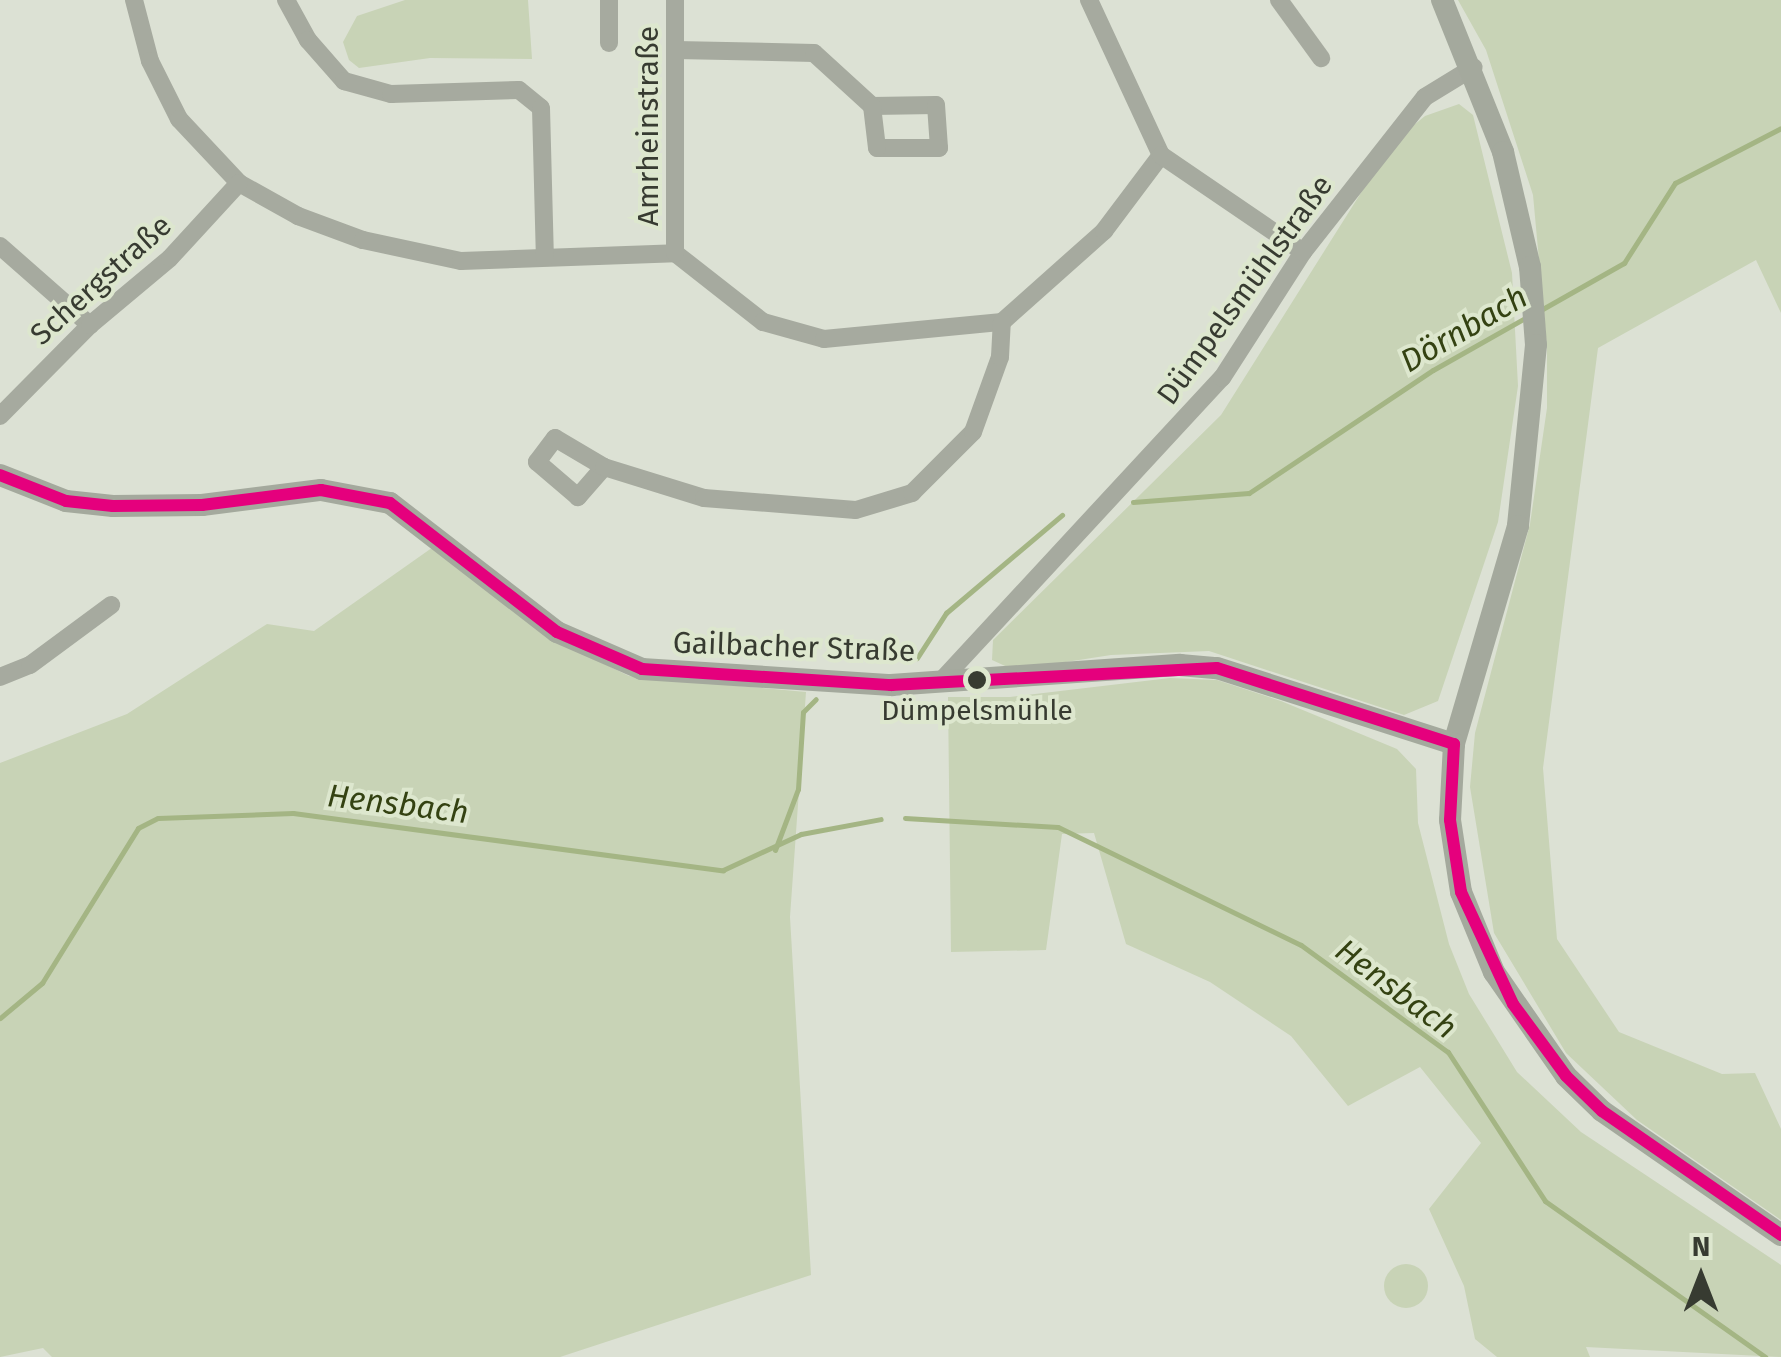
<!DOCTYPE html>
<meta charset="utf-8">
<style>
body{margin:0}
#map{position:relative;width:1781px;height:1357px;overflow:hidden;background:#dce1d4;font-family:"Fira Sans",sans-serif}
div>[style]{position:absolute}
[style*='--x']{left:calc(var(--x)*1px);top:calc(var(--y)*1px);width:calc(var(--w)*1px);rotate:calc(var(--a)*1deg)}
.green>*{inset:0;background:#c8d3b6}
.round{border-radius:50%}
.stream>*{height:5px;margin:-2.5px;padding:0 2.5px;transform-origin:2.5px;border-radius:2.5px;background:#a4b584}
.street>*{height:18px;margin:-9px;padding:0 9px;transform-origin:9px;border-radius:9px;background:#a6aa9f}
.secondary>*{height:22px;margin:-11px;padding:0 11px;transform-origin:11px;border-radius:11px;background:#a4a99d}
.bus-1>*{height:12px;margin:-6px;padding:0 6px;transform-origin:6px;border-radius:6px;background:#e5007d}
.dots>*{width:28px;height:28px;translate:-50% -50%;box-sizing:border-box;border:5px solid #dde7ce;border-radius:50%}
span{translate:-50% -50%;white-space:nowrap;text-align:center;line-height:1.15;-webkit-text-stroke:8px #dde7ce;paint-order:stroke}
.bus-label{font-size:28px;color:#373b31}
.street-label{font-size:30px;color:#373b31}
.water-label{font-size:32px;color:#344212;font-style:italic}
.north{position:absolute;left:1651px;top:1227px;width:100px;height:100px;-webkit-text-stroke:8px #dde7ce;paint-order:stroke;rotate:0deg;font-size:28px;font-weight:700;line-height:40px;text-align:center;color:#373b31}
.north::after{content:'';display:block;margin:auto;width:35px;height:45px;background:#373b31;clip-path:polygon(50% 0,100% 100%,50% 72%,0 100%)}
</style>
<div id="map">
<div class="green">
<div style="clip-path:polygon(405px 0,528px 0,532px 59px,430px 58px,359px 68px,349px 60px,343px 42px,357px 16px)"></div>
<div style="clip-path:polygon(1458px 0,1781px 0,1781px 313px,1756px 260px,1598px 348px,1543px 768px,1557px 939px,1619px 1032px,1722px 1074px,1755px 1073px,1781px 1129px,1781px 1220px,1637px 1120px,1566px 1053px,1494px 933px,1470px 787px,1475px 733px,1530px 524px,1547px 408px,1547px 347px,1533px 195px,1486px 50px)"></div>
<div style="clip-path:polygon(1459px 104px,1473px 115px,1512px 273px,1518px 386px,1498px 522px,1438px 701px,1404px 715px,1209px 651px,1111px 655px,1014px 670px,992px 660px,993px 640px,1221px 415px,1393px 142px,1425px 116px)"></div>
<div style="clip-path:polygon(436px 545px,551px 638px,629px 676px,806px 692px,790px 917px,811px 1275px,560px 1357px,52px 1357px,43px 1348px,0 1357px,0 763px,127px 714px,267px 624px,314px 631px)"></div>
<div style="clip-path:polygon(1170px 678px,1217px 680px,1281px 701px,1397px 749px,1416px 769px,1418px 823px,1449px 944px,1469px 994px,1517px 1072px,1581px 1132px,1781px 1265px,1781px 1357px,1586px 1347px,1590px 1357px,1497px 1357px,1475px 1339px,1464px 1286px,1429px 1209px,1481px 1143px,1420px 1067px,1348px 1106px,1291px 1036px,1210px 982px,1126px 944px,1094px 833px,1062px 834px,1046px 950px,951px 952px,948px 697px,1010px 697px)"></div>
<div class="round" style="left:1384px;top:1264px;width:44px;height:44px"></div>
</div>
<div class="stream">
<div style="--x:1539;--y:311;--w:98;--a:-29.5"></div>
<div style="--x:1624;--y:263;--w:95;--a:-57.5"></div>
<div style="--x:1675;--y:183;--w:119;--a:-27.4"></div>
<div style="--x:1133;--y:502;--w:116;--a:-4.4"></div>
<div style="--x:1249;--y:493;--w:221;--a:-33.8"></div>
<div style="--x:1433;--y:370;--w:106;--a:-29.5"></div>
<div style="--x:917;--y:658;--w:54;--a:-57.2"></div>
<div style="--x:946;--y:613;--w:152;--a:-40.2"></div>
<div style="--x:905;--y:818;--w:153;--a:3.4"></div>
<div style="--x:1058;--y:827;--w:270;--a:25.9"></div>
<div style="--x:1301;--y:945;--w:182;--a:36.1"></div>
<div style="--x:1448;--y:1052;--w:178;--a:56.9"></div>
<div style="--x:1545;--y:1201;--w:270;--a:35.3"></div>
<div style="--x:775;--y:850;--w:65;--a:-69.3"></div>
<div style="--x:798;--y:789;--w:77;--a:-86.3"></div>
<div style="--x:803;--y:712;--w:18;--a:-45"></div>
<div style="--x:0;--y:1018;--w:55;--a:-39.8"></div>
<div style="--x:42;--y:983;--w:182;--a:-58.2"></div>
<div style="--x:138;--y:828;--w:22;--a:-27"></div>
<div style="--x:158;--y:818;--w:135;--a:-2.1"></div>
<div style="--x:293;--y:813;--w:434;--a:7.6"></div>
<div style="--x:723;--y:870;--w:86;--a:-24.8"></div>
<div style="--x:801;--y:834;--w:81;--a:-10.6"></div>
</div>
<div class="street">
<div style="--x:134;--y:0;--w:63;--a:75.3"></div>
<div style="--x:150;--y:61;--w:65;--a:63.4"></div>
<div style="--x:179;--y:119;--w:88;--a:46.8"></div>
<div style="--x:239;--y:183;--w:68;--a:29.2"></div>
<div style="--x:298;--y:216;--w:69;--a:20.3"></div>
<div style="--x:363;--y:240;--w:100;--a:12.1"></div>
<div style="--x:461;--y:261;--w:214;--a:-2.1"></div>
<div style="--x:675;--y:253;--w:112;--a:38.1"></div>
<div style="--x:763;--y:322;--w:63;--a:15.6"></div>
<div style="--x:824;--y:339;--w:179;--a:-5.5"></div>
<div style="--x:1002;--y:322;--w:137;--a:-41.7"></div>
<div style="--x:1104;--y:231;--w:95;--a:-53.1"></div>
<div style="--x:286;--y:0;--w:46;--a:61.2"></div>
<div style="--x:308;--y:40;--w:55;--a:48.7"></div>
<div style="--x:344;--y:81;--w:49;--a:15.5"></div>
<div style="--x:391;--y:94;--w:128;--a:-1.8"></div>
<div style="--x:519;--y:90;--w:28;--a:39"></div>
<div style="--x:541;--y:108;--w:149;--a:88.5"></div>
<div style="--x:609;--y:0;--w:43;--a:90"></div>
<div style="--x:1089;--y:0;--w:171;--a:65.1"></div>
<div style="--x:1161;--y:155;--w:172;--a:34.3"></div>
<div style="--x:1279;--y:0;--w:72;--a:54.1"></div>
<div style="--x:676;--y:50;--w:138;--a:1.2"></div>
<div style="--x:814;--y:53;--w:79;--a:42.4"></div>
<div style="--x:872;--y:106;--w:64;--a:-0.9"></div>
<div style="--x:936;--y:105;--w:43;--a:86"></div>
<div style="--x:939;--y:148;--w:62;--a:180"></div>
<div style="--x:877;--y:148;--w:42;--a:-96.8"></div>
<div style="--x:0;--y:246;--w:120;--a:41.3"></div>
<div style="--x:675;--y:253;--w:253;--a:-90"></div>
<div style="--x:0;--y:416;--w:128;--a:-45.3"></div>
<div style="--x:90;--y:325;--w:104;--a:-39.9"></div>
<div style="--x:170;--y:258;--w:102;--a:-47.4"></div>
<div style="--x:604;--y:467;--w:40;--a:131"></div>
<div style="--x:578;--y:497;--w:54;--a:-139.5"></div>
<div style="--x:537;--y:462;--w:30;--a:-53"></div>
<div style="--x:555;--y:438;--w:57;--a:30.6"></div>
<div style="--x:604;--y:467;--w:105;--a:17.2"></div>
<div style="--x:704;--y:498;--w:152;--a:4.5"></div>
<div style="--x:856;--y:510;--w:59;--a:-16.9"></div>
<div style="--x:912;--y:493;--w:86;--a:-45"></div>
<div style="--x:973;--y:432;--w:80;--a:-70.2"></div>
<div style="--x:1000;--y:357;--w:35;--a:-87"></div>
<div style="--x:0;--y:677;--w:32;--a:-22"></div>
<div style="--x:30;--y:665;--w:101;--a:-36.5"></div>
<div style="--x:940;--y:682;--w:415;--a:-47.2"></div>
<div style="--x:1222;--y:378;--w:150;--a:-57.3"></div>
<div style="--x:1303;--y:252;--w:197;--a:-51.8"></div>
<div style="--x:1425;--y:97;--w:57;--a:-31.5"></div>
</div>
<div class="secondary">
<div style="--x:1442;--y:0;--w:164;--a:68.1"></div>
<div style="--x:1503;--y:152;--w:118;--a:76.8"></div>
<div style="--x:1530;--y:267;--w:78;--a:85.6"></div>
<div style="--x:1536;--y:345;--w:182;--a:95.7"></div>
<div style="--x:1518;--y:526;--w:227;--a:106.4"></div>
<div style="--x:1454;--y:744;--w:76;--a:93"></div>
<div style="--x:1450;--y:820;--w:73;--a:81.3"></div>
<div style="--x:1461;--y:892;--w:87;--a:67.6"></div>
<div style="--x:1494;--y:972;--w:126;--a:55.3"></div>
<div style="--x:1566;--y:1076;--w:50;--a:44.2"></div>
<div style="--x:1602;--y:1111;--w:218;--a:34.7"></div>
<div style="--x:0;--y:475;--w:71;--a:21.5"></div>
<div style="--x:66;--y:501;--w:47;--a:6.1"></div>
<div style="--x:113;--y:506;--w:89;--a:-0.6"></div>
<div style="--x:202;--y:505;--w:120;--a:-7.2"></div>
<div style="--x:321;--y:490;--w:70;--a:10.7"></div>
<div style="--x:390;--y:503;--w:211;--a:37.7"></div>
<div style="--x:557;--y:632;--w:93;--a:23.5"></div>
<div style="--x:642;--y:669;--w:250;--a:3.7"></div>
<div style="--x:891;--y:685;--w:290;--a:-4"></div>
<div style="--x:1180;--y:665;--w:37;--a:5"></div>
<div style="--x:1217;--y:668;--w:249;--a:17.8"></div>
</div>
<div class="bus-1">
<div style="--x:0;--y:475;--w:71;--a:21.5"></div>
<div style="--x:66;--y:501;--w:47;--a:6.1"></div>
<div style="--x:113;--y:506;--w:89;--a:-0.6"></div>
<div style="--x:202;--y:505;--w:120;--a:-7.2"></div>
<div style="--x:321;--y:490;--w:70;--a:10.7"></div>
<div style="--x:390;--y:503;--w:211;--a:37.7"></div>
<div style="--x:557;--y:632;--w:93;--a:23.5"></div>
<div style="--x:642;--y:669;--w:250;--a:3.7"></div>
<div style="--x:891;--y:685;--w:326;--a:-3"></div>
<div style="--x:1217;--y:668;--w:249;--a:17.8"></div>
<div style="--x:1454;--y:744;--w:76;--a:93"></div>
<div style="--x:1450;--y:820;--w:73;--a:81.3"></div>
<div style="--x:1461;--y:892;--w:123;--a:65.1"></div>
<div style="--x:1513;--y:1004;--w:89;--a:53.6"></div>
<div style="--x:1566;--y:1076;--w:50;--a:44.2"></div>
<div style="--x:1602;--y:1111;--w:218;--a:34.7"></div>
</div>
<div class="dots">
<div style="left:977px;top:680px;background:#373b31"></div>
</div>
<div class="bus-label">
<span style="left:977px;top:711px">Dümpelsmühle</span>
</div>
<div class="street-label">
<span style="left:648px;top:126px;rotate:-90deg">Amrheinstraße</span>
<span style="left:101px;top:280px;rotate:-42deg">Schergstraße</span>
<span style="left:1245px;top:290px;rotate:-54deg">Dümpelsmühlstraße</span>
<span style="left:794px;top:647px;rotate:2deg">Gailbacher Straße</span>
</div>
<div class="water-label">
<span style="left:1464px;top:329px;rotate:-30deg">Dörnbach</span>
<span style="left:398px;top:804px;rotate:7deg">Hensbach</span>
<span style="left:1396px;top:989px;rotate:37deg">Hensbach</span>
</div>
<div class="north">N</div>
</div>
